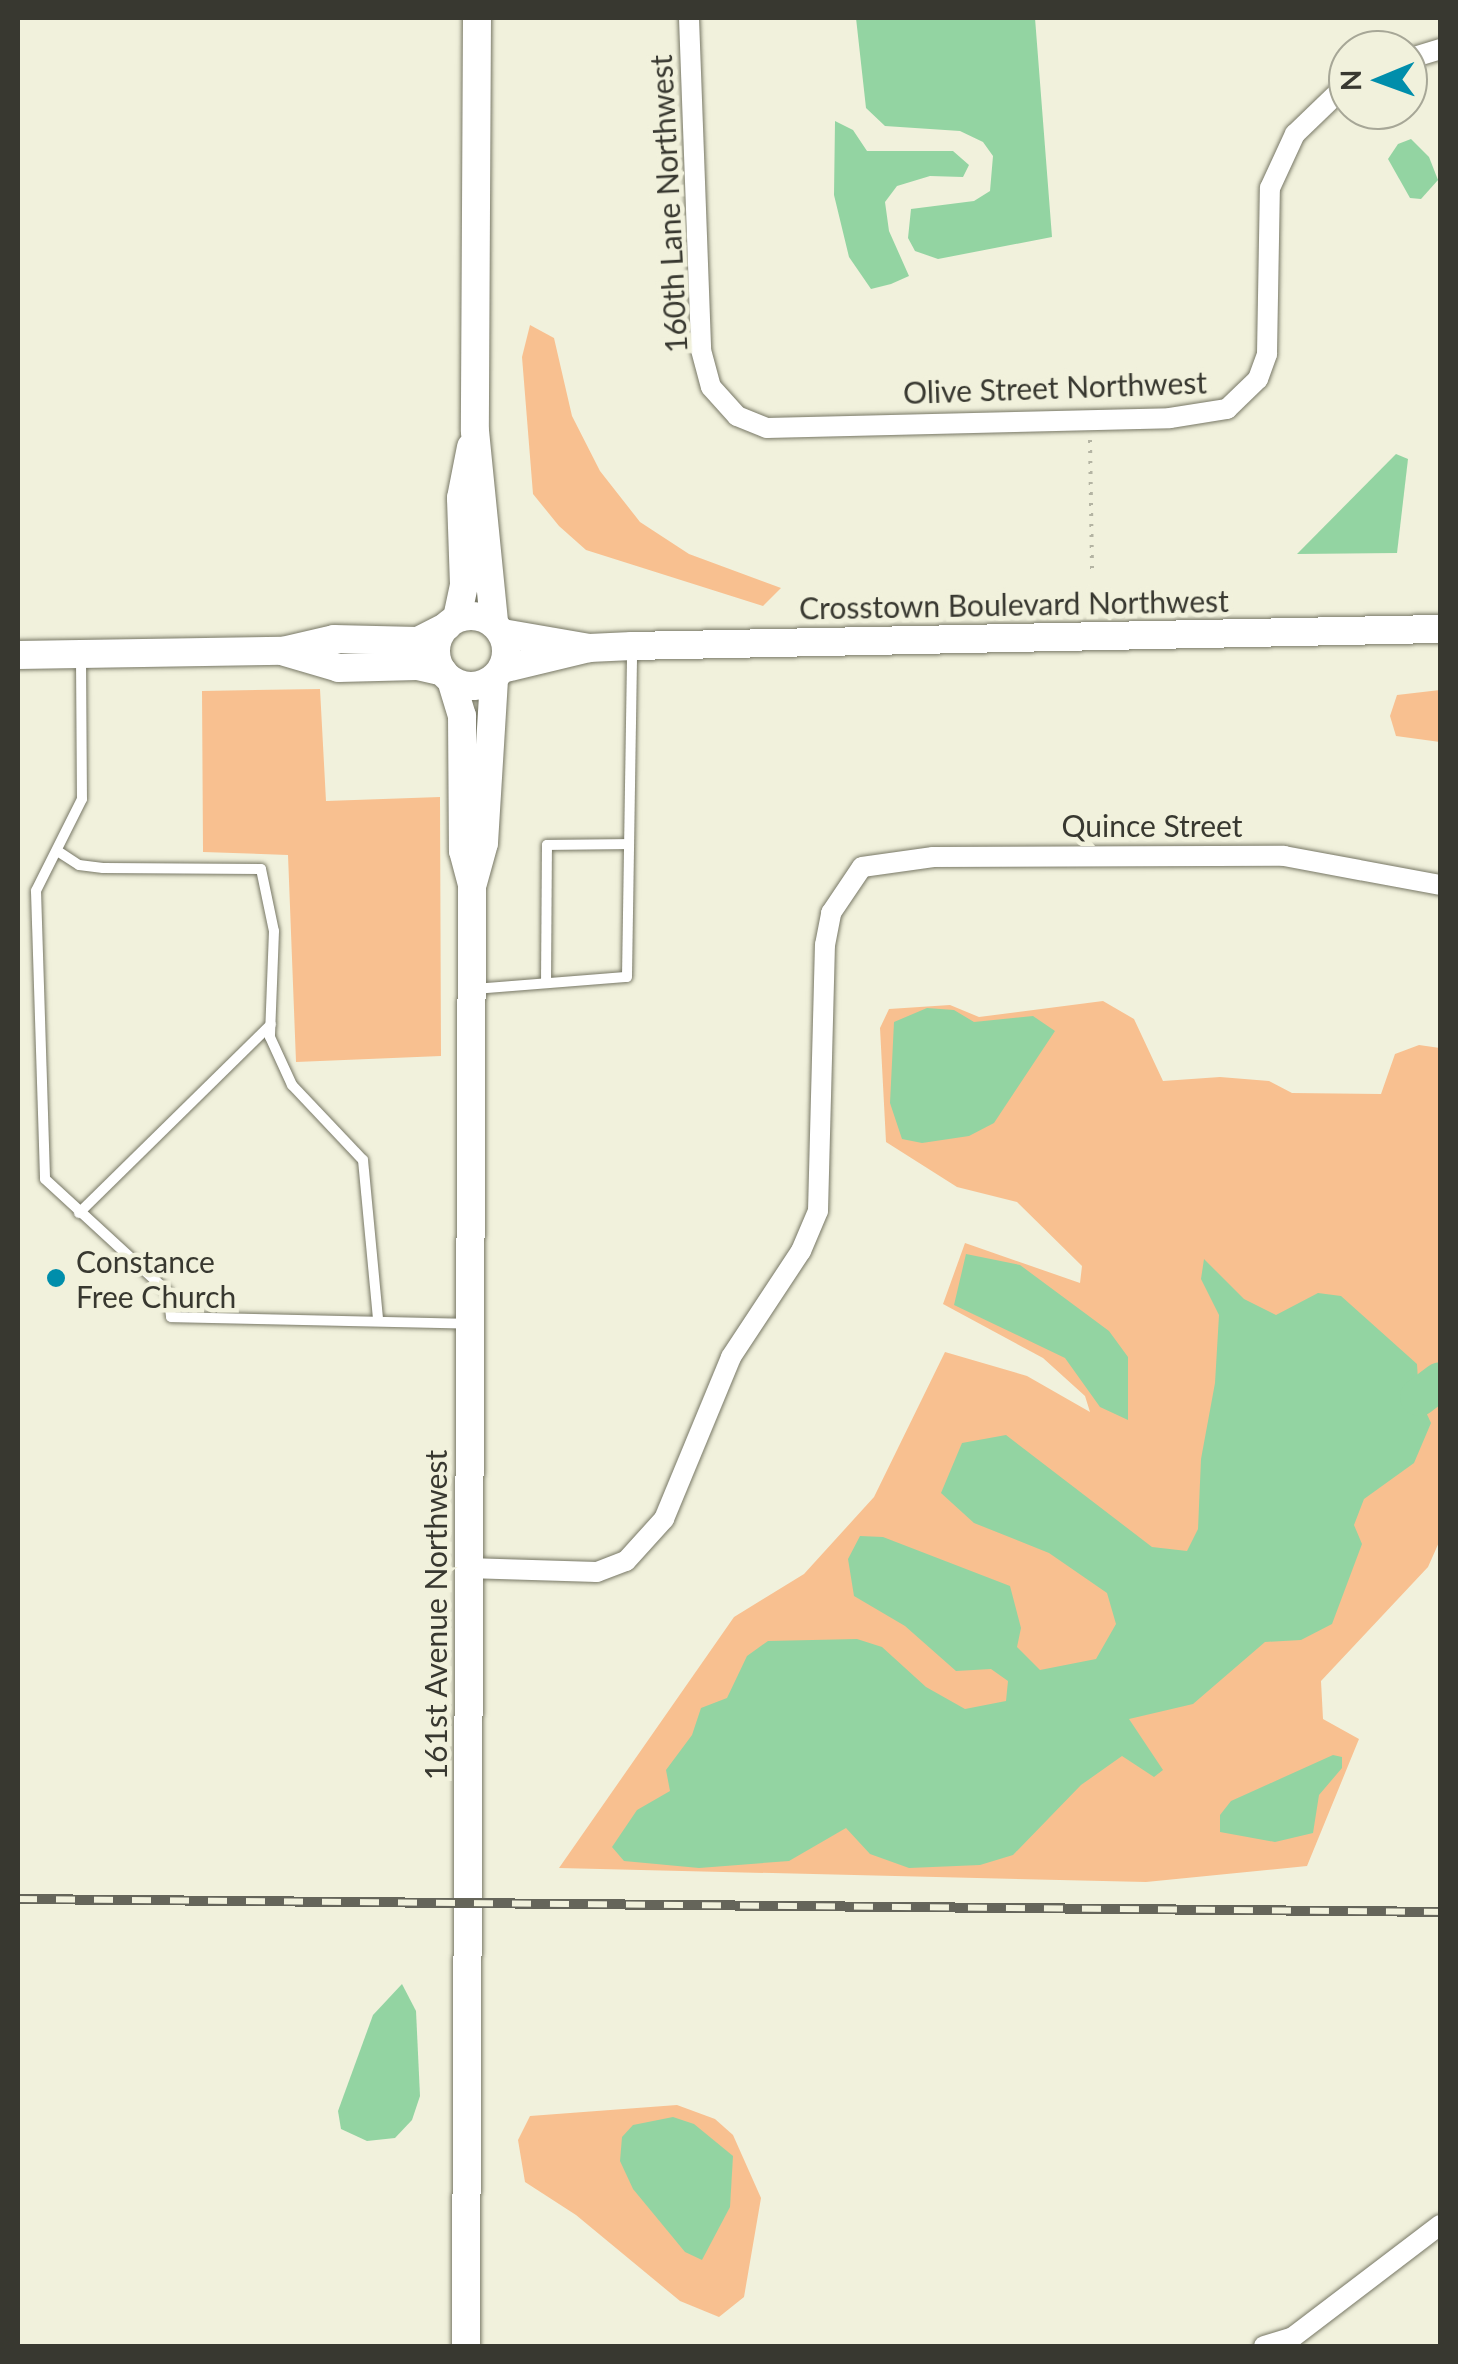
<!DOCTYPE html>
<style>
body{margin:0}
#map{position:relative;width:1458px;height:2364px;overflow:hidden;background:#f1f1dc;font-family:Lato,sans-serif}
div>[style]{position:absolute}
[style*='--x']{left:calc(var(--x)*1px);top:calc(var(--y)*1px);width:calc(var(--w)*1px);rotate:calc(var(--a)*1deg)}
.green>*{inset:0;background:#f8c090}
.water>*{inset:0;background:#93d4a2}
.river>*{height:38px;margin:-19px;padding:0 19px;transform-origin:19px;border-radius:19px;background:#93d4a2}
.path>*{height:4px;margin-top:-2px;transform-origin:0;background:repeating-linear-gradient(90deg,#b4b4a3 0 2.5px,transparent 0 10.5px)}
.roads{filter:drop-shadow(0 0 2px #777765) drop-shadow(0 0 2px #777765)}
.lane>*{height:10px;margin:-5px;padding:0 5px;transform-origin:5px;border-radius:5px;background:#fff}
.street>*{height:20px;margin:-10px;padding:0 10px;transform-origin:10px;border-radius:10px;background:#fff}
.secondary>*{height:28px;margin:-14px;padding:0 14px;transform-origin:14px;border-radius:14px;background:#fff}
.secondary>.ring{margin:-14px;padding:0;box-sizing:content-box;background:none;border:28px solid #fff;border-radius:50%}
.rail>*{height:10px;margin-top:-5px;transform-origin:0;background:repeating-linear-gradient(90deg,#f1f1dc 0 19px,#65655a 0 38px);box-sizing:border-box;border-block:2px solid #65655a}
.dots>*{width:28px;height:28px;translate:-50% -50%;box-sizing:border-box;border:5px solid #f1f1dc;border-radius:50%}
span{translate:-50% -50%;white-space:nowrap;text-align:center;line-height:1.15;-webkit-text-stroke:9px #f1f1dc;paint-order:stroke}
.street-label{font-size:30px;color:#383830}
.poi-label{font-size:30px;color:#383830}
.left{translate:0 -50%;text-align:left}
.frame{position:absolute;inset:0;border:20px solid #383830;pointer-events:none}
.north{position:absolute;left:1328px;top:30px;width:100px;height:100px;box-sizing:border-box;background:#f1f1dc;border:2px solid #a7a797;border-radius:50%;rotate:269deg;font-size:28px;font-weight:700;line-height:40px;text-align:center;color:#383830}
.north::after{content:'';display:block;margin:auto;width:35px;height:45px;background:#008eab;clip-path:polygon(50% 0,100% 100%,50% 72%,0 100%)}
</style>
<div id="map">
<div class="green">
<div style="clip-path:polygon(530px 325px,554px 338px,572px 416px,600px 471px,640px 522px,689px 554px,781px 588px,763px 606px,586px 550px,559px 526px,533px 494px,522px 357px)"></div>
<div style="clip-path:polygon(320px 689px,326px 801px,440px 797px,441px 1056px,296px 1062px,288px 855px,203px 852px,202px 691px)"></div>
<div style="clip-path:polygon(1440px 690px,1440px 742px,1396px 736px,1390px 716px,1397px 695px)"></div>
<div style="clip-path:polygon(1103px 1001px,1134px 1019px,1163px 1081px,1220px 1077px,1269px 1081px,1292px 1093px,1381px 1094px,1395px 1054px,1419px 1045px,1440px 1048px,1440px 1540px,1428px 1567px,1321px 1681px,1323px 1719px,1359px 1739px,1307px 1866px,1146px 1882px,559px 1868px,734px 1617px,804px 1574px,874px 1497px,945px 1352px,1027px 1376px,1090px 1412px,1085px 1396px,1043px 1358px,943px 1304px,965px 1243px,1080px 1283px,1082px 1266px,1017px 1202px,957px 1187px,886px 1142px,880px 1028px,889px 1009px,950px 1005px,979px 1017px)"></div>
<div style="clip-path:polygon(677px 2105px,715px 2119px,733px 2135px,761px 2198px,744px 2297px,719px 2317px,680px 2301px,576px 2215px,525px 2182px,518px 2140px,530px 2116px)"></div>
</div>
<div class="water">
<div style="clip-path:polygon(856px 18px,1035px 18px,1052px 237px,938px 259px,915px 251px,908px 238px,911px 209px,974px 201px,990px 191px,993px 156px,983px 142px,960px 131px,885px 126px,866px 108px)"></div>
<div style="clip-path:polygon(835px 121px,853px 130px,867px 151px,953px 151px,969px 165px,963px 177px,930px 176px,897px 186px,885px 202px,889px 231px,909px 276px,891px 284px,871px 289px,849px 257px,834px 195px)"></div>
<div style="clip-path:polygon(1411px 139px,1429px 157px,1438px 180px,1421px 199px,1410px 198px,1388px 159px,1398px 144px)"></div>
<div style="clip-path:polygon(1396px 454px,1408px 459px,1397px 553px,1297px 554px)"></div>
<div style="clip-path:polygon(927px 1008px,954px 1010px,974px 1022px,1033px 1016px,1055px 1031px,994px 1123px,969px 1136px,922px 1143px,902px 1139px,890px 1103px,894px 1022px)"></div>
<div style="clip-path:polygon(966px 1254px,1020px 1265px,1109px 1331px,1128px 1357px,1128px 1420px,1100px 1407px,1065px 1358px,954px 1305px)"></div>
<div style="clip-path:polygon(1204px 1259px,1244px 1299px,1276px 1315px,1318px 1293px,1341px 1296px,1417px 1364px,1419px 1397px,1431px 1423px,1414px 1463px,1364px 1499px,1354px 1525px,1362px 1544px,1332px 1624px,1301px 1640px,1265px 1642px,1193px 1704px,1129px 1719px,1163px 1770px,1154px 1777px,1122px 1756px,1081px 1785px,1013px 1855px,980px 1865px,909px 1868px,870px 1854px,846px 1828px,789px 1861px,699px 1868px,624px 1861px,612px 1847px,637px 1810px,670px 1791px,666px 1770px,692px 1735px,701px 1708px,727px 1698px,747px 1656px,768px 1641px,857px 1639px,882px 1647px,926px 1687px,965px 1709px,1006px 1701px,1008px 1681px,991px 1669px,956px 1671px,905px 1626px,854px 1596px,848px 1559px,860px 1536px,883px 1537px,1010px 1586px,1021px 1628px,1017px 1647px,1040px 1670px,1096px 1659px,1116px 1624px,1107px 1593px,1049px 1553px,974px 1523px,941px 1493px,962px 1443px,1006px 1435px,1152px 1547px,1187px 1551px,1198px 1529px,1201px 1459px,1215px 1383px,1219px 1315px,1201px 1279px)"></div>
<div style="clip-path:polygon(1333px 1755px,1342px 1757px,1342px 1768px,1319px 1795px,1313px 1833px,1275px 1842px,1220px 1832px,1220px 1815px,1231px 1801px)"></div>
<div style="clip-path:polygon(402px 1984px,416px 2011px,420px 2096px,412px 2120px,395px 2138px,367px 2141px,341px 2129px,338px 2111px,373px 2015px)"></div>
<div style="clip-path:polygon(673px 2117px,694px 2124px,733px 2156px,730px 2207px,702px 2260px,685px 2252px,633px 2189px,620px 2161px,622px 2137px,633px 2125px)"></div>
</div>
<div class="river">
<div style="--x:1419;--y:1397;--w:26;--a:-37"></div>
</div>
<div class="path">
<div style="--x:1090;--y:440;--w:130;--a:89.1"></div>
</div>
<div class="roads">
<div class="lane">
<div style="--x:81;--y:659;--w:140;--a:89.6"></div>
<div style="--x:82;--y:799;--w:103;--a:116.6"></div>
<div style="--x:36;--y:891;--w:288;--a:88.2"></div>
<div style="--x:45;--y:1179;--w:167;--a:42.6"></div>
<div style="--x:168;--y:1292;--w:25;--a:83"></div>
<div style="--x:171;--y:1317;--w:298;--a:1.3"></div>
<div style="--x:59;--y:852;--w:24;--a:33"></div>
<div style="--x:79;--y:865;--w:24;--a:7"></div>
<div style="--x:103;--y:868;--w:158;--a:0.4"></div>
<div style="--x:261;--y:869;--w:63;--a:78.2"></div>
<div style="--x:274;--y:931;--w:106;--a:92.2"></div>
<div style="--x:270;--y:1037;--w:53;--a:65.4"></div>
<div style="--x:292;--y:1085;--w:103;--a:46.6"></div>
<div style="--x:363;--y:1160;--w:159;--a:84.6"></div>
<div style="--x:546;--y:983;--w:138;--a:-89.6"></div>
<div style="--x:547;--y:845;--w:82;--a:-0.7"></div>
<div style="--x:473;--y:989;--w:154;--a:-4.5"></div>
<div style="--x:627;--y:977;--w:329;--a:-89.1"></div>
<div style="--x:79;--y:1213;--w:269;--a:-44.5"></div>
</div>
<div class="street">
<div style="--x:689;--y:18;--w:332;--a:87.9"></div>
<div style="--x:701;--y:350;--w:38;--a:75"></div>
<div style="--x:711;--y:387;--w:39;--a:48"></div>
<div style="--x:737;--y:416;--w:32;--a:22"></div>
<div style="--x:767;--y:428;--w:403;--a:-1.4"></div>
<div style="--x:1170;--y:418;--w:58;--a:-9"></div>
<div style="--x:1227;--y:409;--w:43;--a:-44.1"></div>
<div style="--x:1258;--y:379;--w:27;--a:-70"></div>
<div style="--x:1267;--y:354;--w:166;--a:-89"></div>
<div style="--x:1270;--y:188;--w:60;--a:-65.2"></div>
<div style="--x:1295;--y:134;--w:74;--a:-43.9"></div>
<div style="--x:1408;--y:59;--w:34;--a:-17"></div>
<div style="--x:467;--y:1568;--w:130;--a:1.8"></div>
<div style="--x:597;--y:1572;--w:31;--a:-21"></div>
<div style="--x:626;--y:1561;--w:57;--a:-47.9"></div>
<div style="--x:664;--y:1519;--w:175;--a:-67.5"></div>
<div style="--x:731;--y:1357;--w:127;--a:-56.6"></div>
<div style="--x:801;--y:1251;--w:43;--a:-67"></div>
<div style="--x:818;--y:1211;--w:266;--a:-88.5"></div>
<div style="--x:825;--y:945;--w:33;--a:-79"></div>
<div style="--x:831;--y:913;--w:55;--a:-56"></div>
<div style="--x:862;--y:867;--w:72;--a:-8"></div>
<div style="--x:933;--y:857;--w:351;--a:-0.2"></div>
<div style="--x:1284;--y:856;--w:159;--a:10.5"></div>
<div style="--x:1264;--y:2346;--w:30;--a:-17"></div>
<div style="--x:1293;--y:2337;--w:185;--a:-37.3"></div>
</div>
<div class="secondary">
<div style="--x:477;--y:18;--w:413;--a:90.3"></div>
<div style="--x:475;--y:431;--w:193;--a:84.3"></div>
<div class="ring" style="left:436px;top:616px;width:42px;height:42px"></div>
<div style="--x:457;--y:618;--w:34;--a:-78"></div>
<div style="--x:464;--y:585;--w:87;--a:-92"></div>
<div style="--x:461;--y:498;--w:52;--a:-78.9"></div>
<div style="--x:502;--y:633;--w:88;--a:9.8"></div>
<div style="--x:285;--y:652;--w:56;--a:16.5"></div>
<div style="--x:339;--y:668;--w:79;--a:-1.5"></div>
<div style="--x:418;--y:666;--w:26;--a:13"></div>
<div style="--x:18;--y:655;--w:265;--a:-0.9"></div>
<div style="--x:283;--y:651;--w:52;--a:-13.2"></div>
<div style="--x:334;--y:639;--w:84;--a:1.4"></div>
<div style="--x:418;--y:641;--w:33;--a:-27"></div>
<div style="--x:502;--y:669;--w:89;--a:-13.6"></div>
<div style="--x:589;--y:648;--w:43;--a:-2.7"></div>
<div style="--x:632;--y:646;--w:808;--a:-1.21"></div>
<div style="--x:451;--y:680;--w:38;--a:73"></div>
<div style="--x:462;--y:716;--w:135;--a:89.6"></div>
<div style="--x:463;--y:851;--w:35;--a:75"></div>
<div style="--x:472;--y:885;--w:1461;--a:90.24"></div>
<div style="--x:473;--y:883;--w:41;--a:-74.6"></div>
<div style="--x:484;--y:843;--w:165;--a:-86.5"></div>
</div>
</div>
<div class="rail">
<div style="--x:18;--y:1899;--w:1422;--a:0.52"></div>
</div>
<div class="dots">
<div style="left:56px;top:1278px;background:#008eab"></div>
</div>
<div class="street-label">
<span style="left:668px;top:204px;rotate:-93deg">160th Lane Northwest</span>
<span style="left:1055px;top:387px;rotate:-2deg">Olive Street Northwest</span>
<span style="left:1014px;top:604px;rotate:-1deg">Crosstown Boulevard Northwest</span>
<span style="left:1152px;top:825px">Quince Street</span>
<span style="left:435px;top:1615px;rotate:-90deg">161st Avenue Northwest</span>
</div>
<div class="poi-label">
<span class="left" style="left:76px;top:1278px">Constance<br>Free Church</span>
</div>
<div class="frame"></div>
<div class="north">N</div>
</div>
